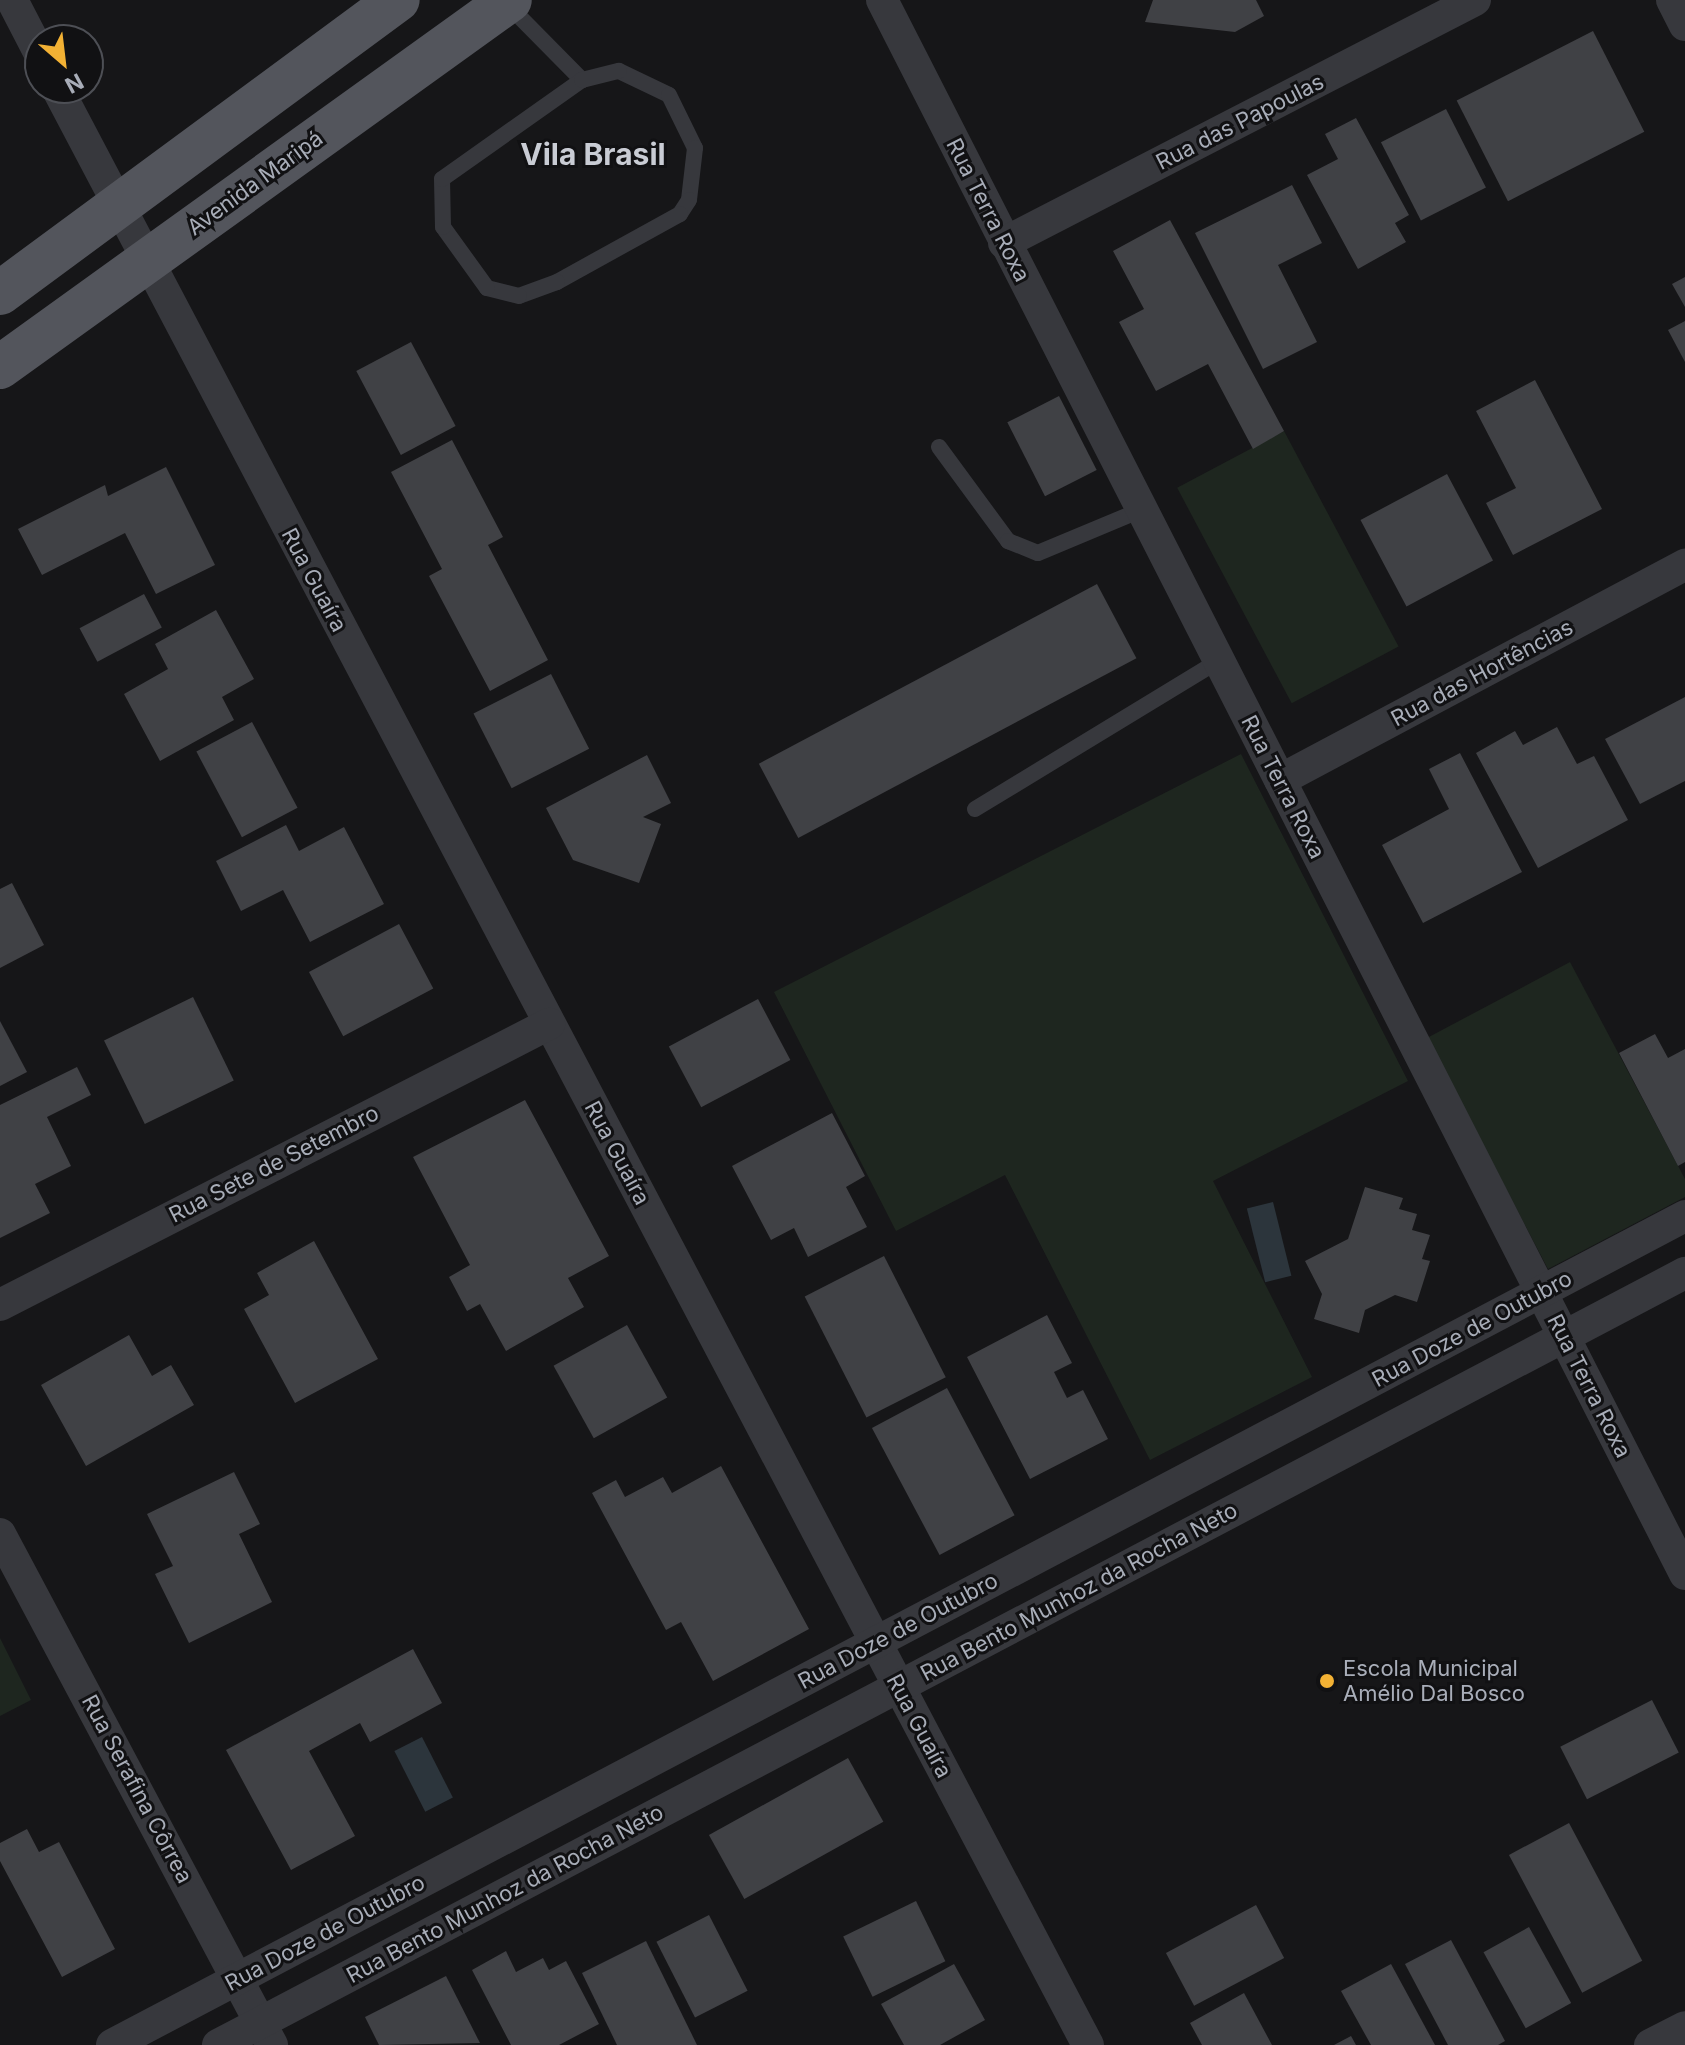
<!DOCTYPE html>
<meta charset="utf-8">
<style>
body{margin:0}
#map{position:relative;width:1685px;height:2045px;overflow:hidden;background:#161618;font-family:Inter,sans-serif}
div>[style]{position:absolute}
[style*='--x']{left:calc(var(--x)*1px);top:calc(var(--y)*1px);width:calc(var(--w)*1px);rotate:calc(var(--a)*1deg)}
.green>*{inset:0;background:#1e261f;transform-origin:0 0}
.water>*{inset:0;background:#2c353c;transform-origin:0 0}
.building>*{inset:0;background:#404145;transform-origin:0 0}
.lane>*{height:16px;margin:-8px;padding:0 8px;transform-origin:8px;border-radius:8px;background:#37383d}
.street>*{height:32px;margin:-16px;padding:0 16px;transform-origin:16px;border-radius:16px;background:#37383d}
.primary>*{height:44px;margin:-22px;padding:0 22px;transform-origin:22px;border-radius:22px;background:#53555c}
.dots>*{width:22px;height:22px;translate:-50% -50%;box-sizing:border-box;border:4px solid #111113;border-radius:50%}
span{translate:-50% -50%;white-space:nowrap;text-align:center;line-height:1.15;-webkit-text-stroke:6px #111113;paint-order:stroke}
.street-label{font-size:22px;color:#a8adb8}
.poi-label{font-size:22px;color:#a8adb8}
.left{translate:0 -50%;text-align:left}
.district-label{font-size:30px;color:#c9ccd4;font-weight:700}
.north{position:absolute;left:24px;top:24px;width:80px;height:80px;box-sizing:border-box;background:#111113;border:2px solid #4d4f55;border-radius:50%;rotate:152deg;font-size:22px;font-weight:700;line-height:32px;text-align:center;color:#a8adb8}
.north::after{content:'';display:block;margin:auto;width:28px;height:36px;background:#f2b134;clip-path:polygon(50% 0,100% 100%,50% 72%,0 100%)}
</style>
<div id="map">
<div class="green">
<div style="left:1284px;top:431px;width:244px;height:121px;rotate:62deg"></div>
<div style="clip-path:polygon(1241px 754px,1408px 1081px,1213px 1181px,1312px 1377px,1150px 1460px,1005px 1175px,896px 1231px,774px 992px)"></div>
<div style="clip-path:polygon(1570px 962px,1685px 1179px,1685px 1197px,1548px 1269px,1427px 1038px)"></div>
<div style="clip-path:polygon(0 1638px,31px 1700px,0 1716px)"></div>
</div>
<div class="water">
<div style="left:1273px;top:1202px;width:76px;height:27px;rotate:76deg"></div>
<div style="left:422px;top:1737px;width:68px;height:31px;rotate:63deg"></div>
</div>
<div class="building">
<div style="clip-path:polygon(1153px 0,1256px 0,1264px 16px,1235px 32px,1145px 22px)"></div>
<div style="left:1593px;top:31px;width:113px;height:153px;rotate:63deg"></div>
<div style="left:1446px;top:109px;width:88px;height:73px;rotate:63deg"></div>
<div style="clip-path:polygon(1356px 118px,1409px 215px,1395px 223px,1406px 242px,1358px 269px,1307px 175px,1338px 159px,1325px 134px)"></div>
<div style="clip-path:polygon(1292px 185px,1322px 243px,1278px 265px,1317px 342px,1263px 369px,1195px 233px)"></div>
<div style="clip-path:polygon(1170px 220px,1284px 431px,1253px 449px,1208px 364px,1156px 391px,1119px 322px,1144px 309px,1113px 251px)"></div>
<div style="clip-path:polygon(1685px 277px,1685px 307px,1672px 284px)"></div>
<div style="clip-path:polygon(1685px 321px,1685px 362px,1668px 330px)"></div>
<div style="left:411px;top:342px;width:95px;height:62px;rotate:62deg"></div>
<div style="clip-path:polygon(1535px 380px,1602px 509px,1513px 555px,1486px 503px,1516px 488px,1476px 411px)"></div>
<div style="left:1059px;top:396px;width:83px;height:58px;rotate:63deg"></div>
<div style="clip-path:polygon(452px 440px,503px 537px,488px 545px,548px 660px,490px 691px,429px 576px,442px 569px,391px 472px)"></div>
<div style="clip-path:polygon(166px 467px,215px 565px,156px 594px,125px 533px,42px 575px,18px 529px,105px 485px,108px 496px)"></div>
<div style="left:1447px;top:474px;width:98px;height:98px;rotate:62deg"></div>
<div style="left:1097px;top:584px;width:84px;height:383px;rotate:62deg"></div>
<div style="left:144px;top:594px;width:38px;height:73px;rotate:62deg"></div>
<div style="clip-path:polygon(216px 610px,254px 679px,222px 697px,234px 720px,160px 761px,124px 694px,168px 669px,155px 644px)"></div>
<div style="left:551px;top:674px;width:84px;height:87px;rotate:63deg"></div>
<div style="clip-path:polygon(1685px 697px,1685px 781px,1640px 804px,1605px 739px)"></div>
<div style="left:252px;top:722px;width:97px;height:63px;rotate:62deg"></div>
<div style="clip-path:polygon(1557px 727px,1577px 764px,1594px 756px,1628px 820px,1538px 868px,1476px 753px,1515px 731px,1523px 745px)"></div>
<div style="clip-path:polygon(1460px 753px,1522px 872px,1423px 923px,1382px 845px,1449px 809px,1429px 769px)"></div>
<div style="clip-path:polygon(647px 755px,671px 803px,643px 817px,661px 824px,639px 883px,573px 860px,546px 808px)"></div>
<div style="clip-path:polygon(286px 825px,299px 851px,344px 827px,384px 904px,310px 942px,283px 890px,241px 911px,216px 861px)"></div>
<div style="clip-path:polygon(12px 883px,44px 945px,0 968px,0 889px)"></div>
<div style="left:399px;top:924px;width:73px;height:102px;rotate:62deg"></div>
<div style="left:193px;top:997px;width:93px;height:99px;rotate:64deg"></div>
<div style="left:758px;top:999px;width:69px;height:101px;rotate:62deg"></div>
<div style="clip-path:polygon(0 1021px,27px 1072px,0 1086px)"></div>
<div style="clip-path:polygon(1655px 1034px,1668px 1058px,1685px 1049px,1685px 1162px,1678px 1166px,1619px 1053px)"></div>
<div style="clip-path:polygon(77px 1067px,91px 1095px,47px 1117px,71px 1166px,35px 1184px,50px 1213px,0 1238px,0 1105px)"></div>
<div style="clip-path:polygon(525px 1100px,609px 1256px,568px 1278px,584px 1307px,506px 1351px,480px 1304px,467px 1311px,449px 1277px,470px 1265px,413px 1157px)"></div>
<div style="clip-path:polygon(832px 1113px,865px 1176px,846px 1187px,867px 1227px,808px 1257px,794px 1228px,771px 1240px,732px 1166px)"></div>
<div style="clip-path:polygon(1365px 1187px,1403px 1198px,1399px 1209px,1417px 1214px,1412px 1230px,1430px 1235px,1422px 1259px,1430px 1261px,1417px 1302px,1395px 1295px,1365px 1310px,1359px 1333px,1314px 1319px,1322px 1294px,1305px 1261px,1348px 1239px)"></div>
<div style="clip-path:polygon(314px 1241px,378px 1359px,295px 1403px,244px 1309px,269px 1295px,257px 1273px)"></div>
<div style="left:884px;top:1256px;width:136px;height:89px;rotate:63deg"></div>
<div style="clip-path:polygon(1047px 1315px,1072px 1363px,1054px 1372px,1067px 1398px,1083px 1390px,1108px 1439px,1030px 1479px,967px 1357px)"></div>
<div style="left:627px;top:1325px;width:83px;height:84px;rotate:61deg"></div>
<div style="clip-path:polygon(129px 1335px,152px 1376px,171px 1365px,194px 1405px,86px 1466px,41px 1385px)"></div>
<div style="left:947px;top:1388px;width:144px;height:85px;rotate:62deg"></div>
<div style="clip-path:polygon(721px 1466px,809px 1629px,713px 1681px,681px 1622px,666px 1630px,592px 1493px,616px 1480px,625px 1497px,663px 1477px,672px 1493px)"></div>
<div style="clip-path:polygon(234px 1472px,260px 1524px,239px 1534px,272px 1602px,189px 1643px,155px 1574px,173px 1566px,147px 1514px)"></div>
<div style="clip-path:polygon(413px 1649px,442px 1703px,370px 1742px,360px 1723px,309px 1751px,355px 1836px,291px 1870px,226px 1750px)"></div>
<div style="left:1652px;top:1700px;width:59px;height:103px;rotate:63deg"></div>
<div style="left:848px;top:1758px;width:73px;height:159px;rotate:61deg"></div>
<div style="left:1569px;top:1823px;width:156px;height:68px;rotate:62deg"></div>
<div style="clip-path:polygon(27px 1829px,39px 1852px,59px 1842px,115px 1949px,62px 1977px,0 1861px,0 1843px)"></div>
<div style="left:916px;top:1901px;width:67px;height:81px;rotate:64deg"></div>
<div style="left:1256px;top:1905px;width:60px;height:102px;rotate:62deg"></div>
<div style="left:709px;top:1915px;width:85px;height:59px;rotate:63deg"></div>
<div style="left:1529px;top:1927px;width:87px;height:52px;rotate:61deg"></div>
<div style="clip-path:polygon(1451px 1940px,1505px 2041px,1498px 2045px,1448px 2045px,1405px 1964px)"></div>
<div style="clip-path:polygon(646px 1941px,697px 2045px,617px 2045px,582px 1973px)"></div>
<div style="clip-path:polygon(506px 1951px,516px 1972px,543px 1958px,549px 1970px,566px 1961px,599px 2024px,559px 2045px,511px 2045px,472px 1970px)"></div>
<div style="clip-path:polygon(954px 1964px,985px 2020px,940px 2045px,904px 2045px,881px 2004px)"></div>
<div style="clip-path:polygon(1391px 1964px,1435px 2045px,1371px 2045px,1341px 1991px)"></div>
<div style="clip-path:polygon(446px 1976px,480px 2043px,379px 2045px,365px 2017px)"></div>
<div style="clip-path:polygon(1244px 1993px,1272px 2045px,1202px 2045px,1190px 2023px)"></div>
<div style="clip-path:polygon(1351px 2036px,1356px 2045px,1334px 2045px)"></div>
</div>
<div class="lane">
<div style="--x:507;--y:4;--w:107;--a:45.4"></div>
<div style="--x:619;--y:71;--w:55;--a:25.6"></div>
<div style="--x:669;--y:95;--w:59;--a:63.9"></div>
<div style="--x:695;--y:148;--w:52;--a:96.6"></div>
<div style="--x:689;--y:200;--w:17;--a:123"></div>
<div style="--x:680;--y:214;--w:141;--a:151.1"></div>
<div style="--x:557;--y:282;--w:40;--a:159.8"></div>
<div style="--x:519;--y:296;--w:33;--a:-166"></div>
<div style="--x:487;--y:288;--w:75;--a:-125.8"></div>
<div style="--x:443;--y:227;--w:48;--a:-91.2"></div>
<div style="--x:442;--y:179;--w:171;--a:-35.3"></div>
<div style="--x:582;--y:80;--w:38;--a:-14"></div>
<div style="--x:939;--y:447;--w:117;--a:53.7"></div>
<div style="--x:1008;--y:541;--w:32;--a:22"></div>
<div style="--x:1038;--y:553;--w:112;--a:-22.7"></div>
<div style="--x:975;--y:809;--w:285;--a:-31.3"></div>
</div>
<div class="street">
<div style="--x:12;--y:0;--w:61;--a:62.6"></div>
<div style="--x:882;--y:0;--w:1767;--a:62.97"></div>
<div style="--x:1672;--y:0;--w:28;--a:63"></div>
<div style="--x:57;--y:88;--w:2212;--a:62.22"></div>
<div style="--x:1004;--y:243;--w:530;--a:-27.29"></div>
<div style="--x:1280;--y:780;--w:459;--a:-28"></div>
<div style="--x:0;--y:1305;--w:617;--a:-27.11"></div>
<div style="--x:0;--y:1534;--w:579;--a:61.97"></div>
<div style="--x:112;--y:2045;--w:1778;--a:-27.79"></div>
<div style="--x:218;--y:2045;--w:1658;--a:-27.76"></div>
<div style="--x:1650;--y:2045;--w:39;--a:-27"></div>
</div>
<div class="primary">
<div style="--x:0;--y:293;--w:494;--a:-36.4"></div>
<div style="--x:0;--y:367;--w:628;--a:-35.74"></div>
</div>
<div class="dots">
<div style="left:1327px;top:1681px;background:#f2b134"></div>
</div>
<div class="street-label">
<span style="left:1240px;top:122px;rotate:-27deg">Rua das Papoulas</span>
<span style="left:255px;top:183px;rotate:-36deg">Avenida Maripá</span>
<span style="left:988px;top:210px;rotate:63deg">Rua Terra Roxa</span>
<span style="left:314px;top:580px;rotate:62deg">Rua Guaíra</span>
<span style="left:1482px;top:673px;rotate:-28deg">Rua das Hortências</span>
<span style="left:1283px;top:787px;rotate:63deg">Rua Terra Roxa</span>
<span style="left:617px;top:1153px;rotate:62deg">Rua Guaíra</span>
<span style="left:274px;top:1164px;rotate:-27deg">Rua Sete de Setembro</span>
<span style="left:1472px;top:1329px;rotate:-28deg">Rua Doze de Outubro</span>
<span style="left:1589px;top:1386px;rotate:63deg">Rua Terra Roxa</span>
<span style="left:1079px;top:1592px;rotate:-28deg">Rua Bento Munhoz da Rocha Neto</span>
<span style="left:898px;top:1631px;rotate:-28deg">Rua Doze de Outubro</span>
<span style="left:919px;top:1726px;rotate:62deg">Rua Guaíra</span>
<span style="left:137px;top:1789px;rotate:62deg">Rua Serafina Côrrea</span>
<span style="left:505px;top:1894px;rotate:-28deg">Rua Bento Munhoz da Rocha Neto</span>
<span style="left:325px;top:1933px;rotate:-28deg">Rua Doze de Outubro</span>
</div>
<div class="poi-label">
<span class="left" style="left:1343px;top:1681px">Escola Municipal<br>Amélio Dal Bosco</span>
</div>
<div class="district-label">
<span style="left:593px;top:154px">Vila Brasil</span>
</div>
<div class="north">N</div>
</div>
